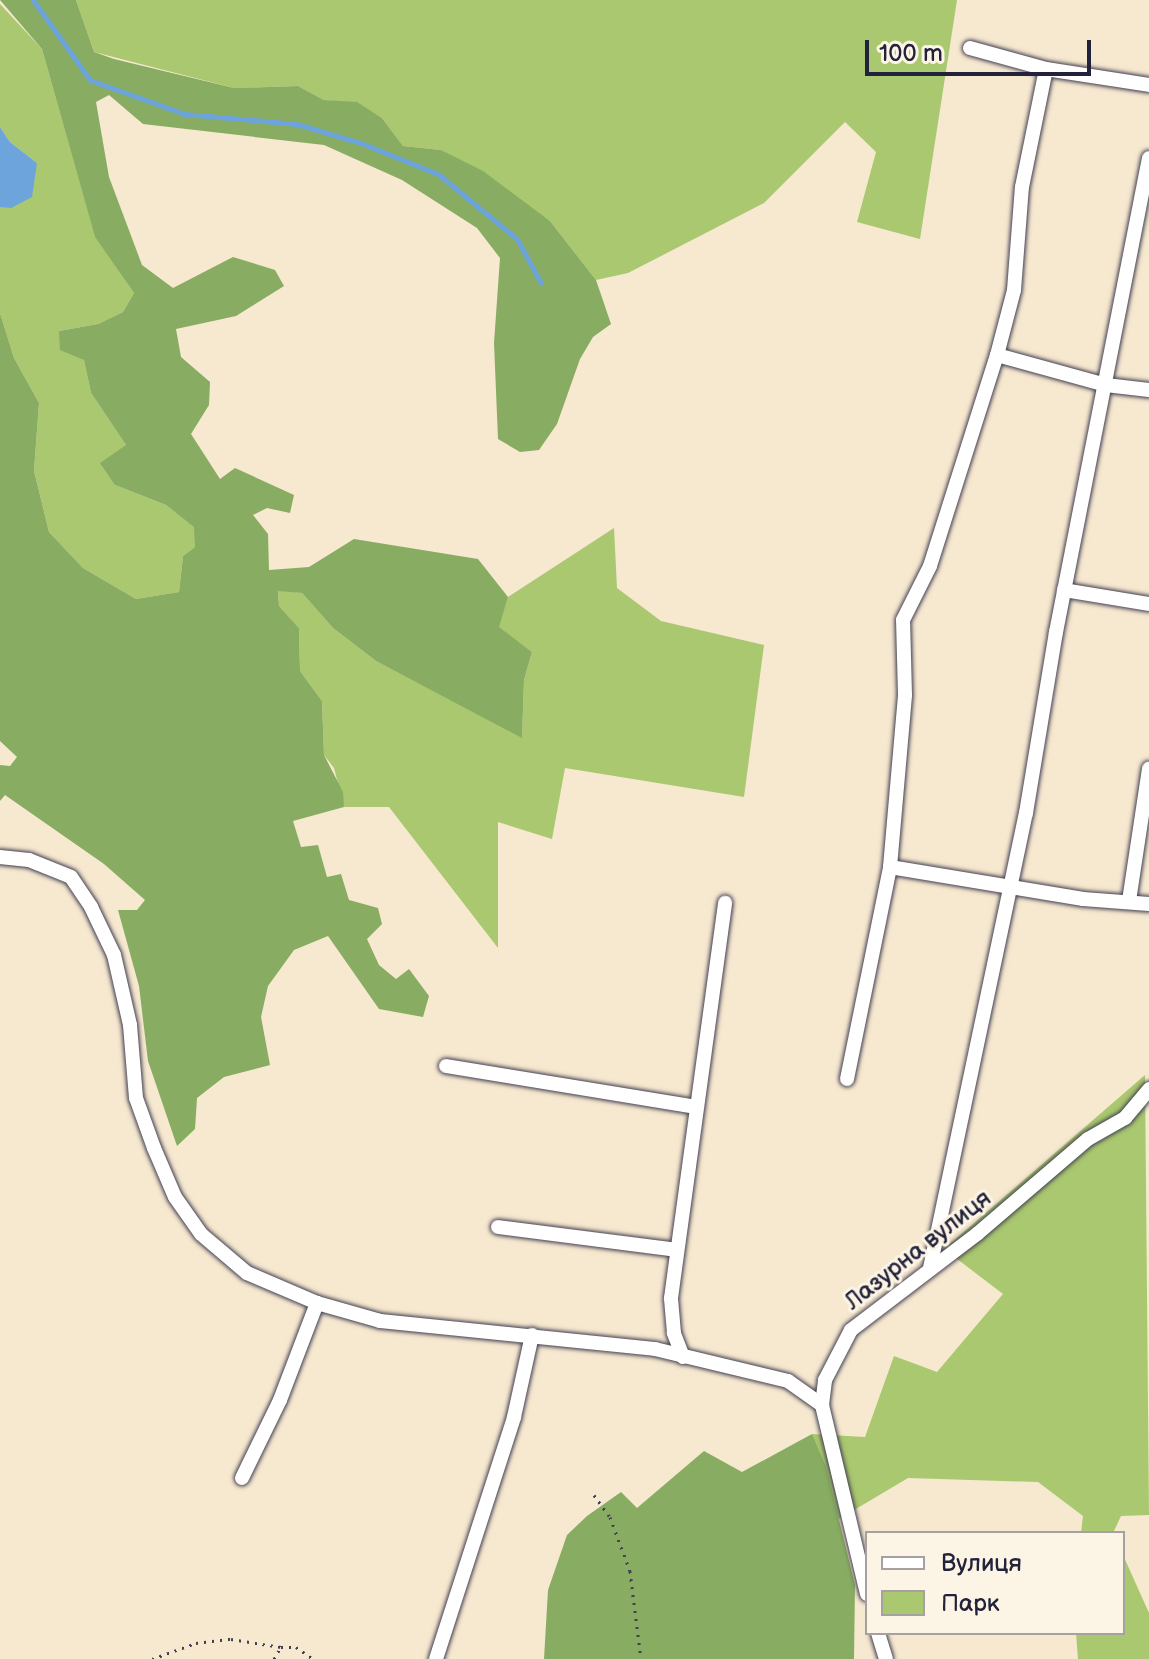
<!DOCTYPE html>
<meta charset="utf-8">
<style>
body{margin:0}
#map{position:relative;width:1149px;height:1659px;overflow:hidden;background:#f7e8d0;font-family:"Balsamiq Sans",sans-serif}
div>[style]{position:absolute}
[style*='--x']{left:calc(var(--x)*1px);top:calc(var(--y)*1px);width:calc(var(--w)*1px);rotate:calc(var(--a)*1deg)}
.green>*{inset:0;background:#aac86f}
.forest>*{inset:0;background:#87ac62}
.water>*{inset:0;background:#6da4db}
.stream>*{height:5px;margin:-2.5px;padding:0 2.5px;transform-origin:2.5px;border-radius:2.5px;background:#6da4db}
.path>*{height:3px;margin-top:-1.5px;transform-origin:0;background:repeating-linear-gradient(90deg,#424051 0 2px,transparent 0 8px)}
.roads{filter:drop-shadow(0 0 2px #424051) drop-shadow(0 0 2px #424051)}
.minor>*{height:14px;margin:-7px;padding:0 7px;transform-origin:7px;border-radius:7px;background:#fff}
span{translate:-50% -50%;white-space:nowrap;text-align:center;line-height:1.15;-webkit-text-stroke:6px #fcf5e5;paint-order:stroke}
.street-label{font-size:24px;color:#22223b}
.legend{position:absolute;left:865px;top:1531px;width:260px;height:104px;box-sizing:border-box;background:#fcf5e5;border:2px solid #a5a1a1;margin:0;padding:10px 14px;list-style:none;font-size:24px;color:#22223b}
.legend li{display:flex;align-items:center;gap:16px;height:40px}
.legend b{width:40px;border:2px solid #a5a1a1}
.scale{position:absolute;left:865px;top:40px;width:226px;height:36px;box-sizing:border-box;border:4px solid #22223b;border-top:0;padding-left:10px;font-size:24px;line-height:28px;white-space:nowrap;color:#22223b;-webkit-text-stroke:6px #fcf5e5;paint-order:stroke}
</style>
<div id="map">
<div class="green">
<div style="clip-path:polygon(76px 0,957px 0,920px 239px,857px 222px,876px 152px,845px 122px,764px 203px,628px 273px,596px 280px,550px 221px,441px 150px,403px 146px,382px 118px,357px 103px,324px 100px,298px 86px,234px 88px,94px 52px)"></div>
<div style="clip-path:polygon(0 4px,42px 49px,95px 236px,134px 293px,123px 312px,98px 324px,59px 331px,84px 360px,91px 393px,126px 445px,115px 485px,166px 505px,195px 527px,195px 547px,183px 556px,179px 592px,136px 599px,83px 568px,49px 532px,34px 471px,39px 403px,14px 358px,0 313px,0 207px,37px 163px,10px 142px,0 127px)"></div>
<div style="clip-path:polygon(614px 528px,617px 588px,661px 621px,764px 645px,744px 797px,565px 768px,552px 839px,498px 822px,498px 948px,389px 807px,344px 807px,334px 768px,324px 755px,322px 701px,300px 671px,299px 628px,279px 606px,278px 590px,302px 593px,333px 628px,376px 661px,522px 737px,524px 680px,532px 652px,498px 627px,508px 597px)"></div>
<div style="clip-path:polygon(1145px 1075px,1149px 1515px,1121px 1516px,1113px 1533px,1081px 1533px,1083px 1516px,1038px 1482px,908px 1478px,839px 1519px,812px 1434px,865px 1437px,894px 1356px,937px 1372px,1003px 1294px,944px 1249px)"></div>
<div style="clip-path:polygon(1123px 1555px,1149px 1613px,1149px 1659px,1078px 1659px,1076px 1633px,1123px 1633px)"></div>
</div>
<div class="forest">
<div style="clip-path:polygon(0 0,76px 0,94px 52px,114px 59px,234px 88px,298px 86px,324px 100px,357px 102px,382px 118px,403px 146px,441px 150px,483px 171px,550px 221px,596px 280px,611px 324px,593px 337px,580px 359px,557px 424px,539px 450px,520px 452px,498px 439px,494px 343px,500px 258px,477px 228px,402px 180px,324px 145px,143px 124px,109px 95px,96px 102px,109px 177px,142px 265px,173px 288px,233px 257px,275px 270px,284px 286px,236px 316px,176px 329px,181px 357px,210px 382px,209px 405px,191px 434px,220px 479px,235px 468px,294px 495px,290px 513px,267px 508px,253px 515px,268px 534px,269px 570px,309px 567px,354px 539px,478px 559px,508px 597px,499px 627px,532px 652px,524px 680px,522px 738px,376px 661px,333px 628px,302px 593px,278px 591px,279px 606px,299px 628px,300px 671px,322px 701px,324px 755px,343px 792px,344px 807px,293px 821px,301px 847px,318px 845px,327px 877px,341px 874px,349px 900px,378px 908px,382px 924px,367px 939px,379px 965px,396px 979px,409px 969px,429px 996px,423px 1017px,379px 1009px,328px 936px,294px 950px,268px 986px,261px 1017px,270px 1065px,224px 1077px,197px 1098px,195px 1129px,177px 1146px,148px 1061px,139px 986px,118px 910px,137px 910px,145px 900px,104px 864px,5px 795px,0 801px,0 765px,10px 766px,17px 757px,0 741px,0 313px,14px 358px,39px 403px,34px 471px,49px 532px,83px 568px,136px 599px,179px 592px,183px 556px,195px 547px,194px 527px,166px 505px,115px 485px,100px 463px,126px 445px,91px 393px,84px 360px,60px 350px,59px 331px,98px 324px,123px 312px,134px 293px,95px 237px,42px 49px)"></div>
<div style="clip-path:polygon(812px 1434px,826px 1467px,855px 1585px,854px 1659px,544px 1659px,548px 1590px,567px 1535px,587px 1516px,621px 1492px,637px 1508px,704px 1451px,742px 1472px)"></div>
</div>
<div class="water">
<div style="clip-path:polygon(0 127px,10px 142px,37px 163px,32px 197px,11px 208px,0 207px)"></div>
</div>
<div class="stream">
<div style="--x:33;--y:0;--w:98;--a:54.5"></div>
<div style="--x:90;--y:80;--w:101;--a:19.7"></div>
<div style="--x:185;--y:114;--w:112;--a:5.1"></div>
<div style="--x:297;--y:124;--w:67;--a:16.5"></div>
<div style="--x:361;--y:143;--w:83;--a:21.9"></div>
<div style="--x:438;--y:174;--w:102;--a:39.4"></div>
<div style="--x:517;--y:239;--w:50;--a:61.4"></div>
</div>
<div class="path">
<div style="--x:594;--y:1495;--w:27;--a:54"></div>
<div style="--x:610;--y:1517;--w:58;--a:69.7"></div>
<div style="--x:630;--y:1571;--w:89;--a:82.9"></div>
<div style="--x:152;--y:1659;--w:47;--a:-20"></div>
<div style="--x:196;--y:1643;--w:35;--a:-7"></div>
<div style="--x:231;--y:1639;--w:51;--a:9.1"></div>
<div style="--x:274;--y:1659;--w:14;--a:-60"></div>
<div style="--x:281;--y:1647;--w:15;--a:0"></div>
<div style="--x:296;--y:1647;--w:21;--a:35"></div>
</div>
<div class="roads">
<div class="minor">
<div style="--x:970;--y:48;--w:79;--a:15.4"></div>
<div style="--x:1046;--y:69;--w:104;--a:8.8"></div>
<div style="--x:997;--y:355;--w:113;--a:15.4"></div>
<div style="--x:1106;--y:385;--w:43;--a:6.6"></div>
<div style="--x:1064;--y:590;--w:86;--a:9.4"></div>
<div style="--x:0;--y:857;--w:29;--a:6"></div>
<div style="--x:29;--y:860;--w:45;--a:22"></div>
<div style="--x:71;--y:877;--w:36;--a:56"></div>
<div style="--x:91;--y:907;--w:53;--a:64.4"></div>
<div style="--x:114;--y:955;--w:72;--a:77.1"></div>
<div style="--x:130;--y:1025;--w:73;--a:85.3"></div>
<div style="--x:136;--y:1098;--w:53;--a:70.2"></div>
<div style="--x:154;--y:1148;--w:53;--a:66.8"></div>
<div style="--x:175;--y:1197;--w:45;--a:54.9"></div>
<div style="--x:201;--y:1234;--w:60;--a:40.3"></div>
<div style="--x:247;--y:1273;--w:76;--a:23.2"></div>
<div style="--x:317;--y:1303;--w:66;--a:15.9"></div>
<div style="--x:380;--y:1321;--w:276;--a:5.8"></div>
<div style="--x:655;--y:1349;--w:137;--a:13.5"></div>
<div style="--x:788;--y:1381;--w:42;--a:35.2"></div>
<div style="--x:890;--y:867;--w:196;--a:9.4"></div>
<div style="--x:1083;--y:899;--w:66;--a:4.3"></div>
<div style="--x:1129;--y:901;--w:134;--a:-81.4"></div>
<div style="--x:446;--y:1066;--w:253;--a:9.3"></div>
<div style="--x:847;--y:1079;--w:216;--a:-78.5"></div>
<div style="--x:890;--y:867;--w:173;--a:-85"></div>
<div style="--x:905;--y:695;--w:75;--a:-91.5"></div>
<div style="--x:903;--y:620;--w:60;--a:-63.4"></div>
<div style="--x:930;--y:566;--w:221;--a:-72.4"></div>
<div style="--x:997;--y:355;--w:67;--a:-75.3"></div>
<div style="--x:1014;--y:290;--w:103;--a:-85.6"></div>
<div style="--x:1022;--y:187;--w:120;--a:-78.5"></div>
<div style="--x:498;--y:1227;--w:180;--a:7.3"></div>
<div style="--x:930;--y:1268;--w:465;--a:-78.1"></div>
<div style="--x:1026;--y:813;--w:183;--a:-80.6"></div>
<div style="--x:1056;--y:632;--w:483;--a:-78.9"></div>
<div style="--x:683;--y:1357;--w:26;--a:-111"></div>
<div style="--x:674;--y:1333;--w:35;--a:-95"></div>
<div style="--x:671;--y:1298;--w:399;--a:-82.2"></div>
<div style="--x:242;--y:1478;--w:87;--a:-64"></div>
<div style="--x:280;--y:1400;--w:104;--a:-69.1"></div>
<div style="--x:867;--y:1594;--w:194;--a:-103.4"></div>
<div style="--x:822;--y:1405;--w:25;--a:-83"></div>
<div style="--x:825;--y:1380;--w:56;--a:-62.5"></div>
<div style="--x:851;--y:1330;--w:158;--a:-37.3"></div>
<div style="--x:977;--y:1234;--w:146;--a:-40.6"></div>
<div style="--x:1088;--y:1139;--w:43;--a:-29.6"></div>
<div style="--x:1125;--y:1118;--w:38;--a:-50"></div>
<div style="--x:878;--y:1633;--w:27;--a:73"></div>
<div style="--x:436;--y:1659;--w:254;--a:-72.1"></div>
<div style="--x:514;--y:1417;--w:84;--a:-77.6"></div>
</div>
</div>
<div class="street-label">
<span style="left:918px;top:1250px;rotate:-38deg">Лазурна вулиця</span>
</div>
<ul class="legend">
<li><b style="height:10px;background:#fff"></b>Вулиця</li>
<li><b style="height:22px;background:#aac86f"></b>Парк</li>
</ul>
<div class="scale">100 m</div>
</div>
